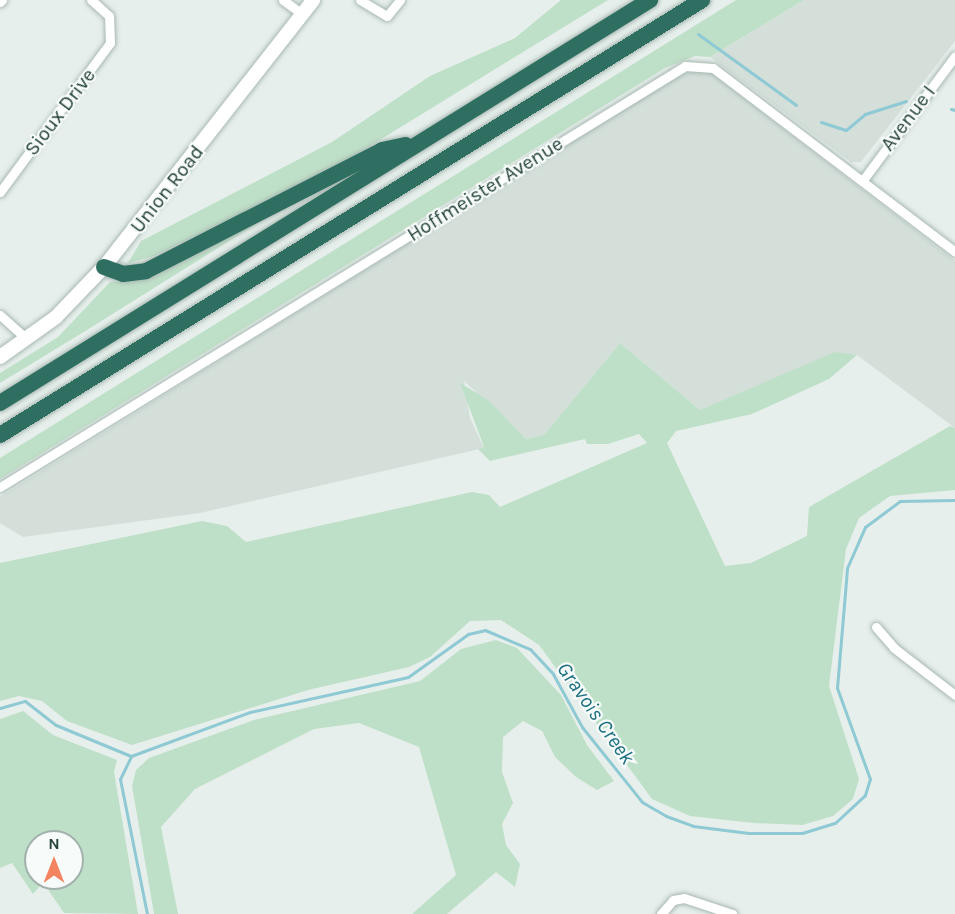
<!DOCTYPE html>
<style>
body{margin:0}
#map{position:relative;width:955px;height:914px;overflow:hidden;background:#e6efeb;font-family:Karla,sans-serif}
div>[style]{position:absolute}
[style*='--x']{left:calc(var(--x)*1px);top:calc(var(--y)*1px);width:calc(var(--w)*1px);rotate:calc(var(--a)*1deg)}
.built>*{inset:0;background:#d4dfda}
.green>*{inset:0;background:#bfe0c8}
.stream>*{height:3px;margin:-1.5px;padding:0 1.5px;transform-origin:1.5px;border-radius:1.5px;background:#8ec9d4}
.roads{filter:drop-shadow(0 0 2px #a8b8b2) drop-shadow(0 0 2px #a8b8b2)}
.street>*{height:9px;margin:-4.5px;padding:0 4.5px;transform-origin:4.5px;border-radius:4.5px;background:#fff}
.secondary>*{height:14px;margin:-7px;padding:0 7px;transform-origin:7px;border-radius:7px;background:#fff}
.highway>*{height:16px;margin:-8px;padding:0 8px;transform-origin:8px;border-radius:8px;background:#2f6f62}
span{translate:-50% -50%;white-space:nowrap;text-align:center;line-height:1.15;-webkit-text-stroke:4.5px #f7fbf9;paint-order:stroke}
.street-label{font-size:20px;color:#24423a}
.water-label{font-size:21px;color:#1c6f80;font-style:italic}
.north{position:absolute;left:24px;top:830px;width:60px;height:60px;box-sizing:border-box;background:#f7fbf9;border:2px solid #a3b1ad;border-radius:50%;rotate:0deg;font-size:16px;font-weight:700;line-height:24px;text-align:center;color:#24423a}
.north::after{content:'';display:block;margin:auto;width:21px;height:27px;background:#f4845f;clip-path:polygon(50% 0,100% 100%,50% 72%,0 100%)}
</style>
<div id="map">
<div class="built">
<div style="clip-path:polygon(804px 0,955px 0,955px 41px,861px 162px,851px 162px,710px 57px)"></div>
<div style="clip-path:polygon(706px 69px,955px 261px,955px 428px,857px 355px,835px 353px,700px 410px,620px 343px,544px 435px,526px 439px,464px 381px,470px 418px,484px 448px,200px 513px,23px 537px,0 523px,0 497px,680px 74px)"></div>
</div>
<div class="green">
<div style="clip-path:polygon(561px 0,608px 0,334px 168px,154px 256px,128px 263px,141px 241px,332px 142px,430px 76px,515px 38px)"></div>
<div style="clip-path:polygon(736px 0,804px 0,710px 57px,695px 56px,665px 68px,0 479px,0 458px)"></div>
<div style="clip-path:polygon(261px 221px,87px 330px,0 383px,0 373px,58px 337px,110px 282px,141px 280px)"></div>
<div style="clip-path:polygon(620px 343px,700px 410px,835px 352px,857px 355px,829px 379px,752px 414px,676px 431px,667px 443px,725px 566px,751px 563px,807px 536px,809px 507px,950px 426px,955px 428px,955px 490px,890px 496px,859px 518px,846px 549px,829px 686px,859px 779px,853px 799px,833px 816px,802px 825px,753px 823px,690px 816px,652px 799px,539px 645px,501px 620px,470px 621px,430px 657px,409px 667px,308px 690px,132px 745px,67px 721px,42px 701px,19px 696px,0 701px,0 563px,202px 521px,227px 526px,246px 542px,472px 492px,489px 495px,500px 507px,647px 443px,639px 434px,608px 444px,587px 444px,585px 439px,490px 461px,478px 449px,484px 447px,460px 383px,488px 400px,526px 439px,544px 435px)"></div>
<div style="clip-path:polygon(496px 640px,517px 648px,561px 695px,587px 745px,614px 781px,597px 790px,576px 777px,555px 757px,542px 731px,523px 721px,503px 737px,502px 772px,513px 803px,502px 824px,506px 845px,520px 864px,515px 887px,496px 872px,447px 914px,412px 914px,456px 875px,419px 747px,359px 723px,314px 729px,195px 789px,161px 827px,178px 914px,154px 914px,132px 786px,136px 770px,149px 758px,254px 720px,420px 681px,461px 649px)"></div>
<div style="clip-path:polygon(23px 711px,53px 735px,117px 760px,114px 772px,138px 914px,64px 913px,49px 891px,48px 878px,72px 878px,72px 842px,36px 842px,33px 868px,40px 886px,33px 894px,12px 863px,0 868px,0 719px)"></div>
</div>
<div class="stream">
<div style="--x:698;--y:34;--w:121;--a:35.9"></div>
<div style="--x:951;--y:109;--w:4;--a:14"></div>
<div style="--x:821;--y:122;--w:26;--a:18"></div>
<div style="--x:846;--y:130;--w:25;--a:-40"></div>
<div style="--x:865;--y:114;--w:43;--a:-17.6"></div>
<div style="--x:0;--y:708;--w:26;--a:-16"></div>
<div style="--x:25;--y:701;--w:39;--a:38"></div>
<div style="--x:56;--y:725;--w:81;--a:22.5"></div>
<div style="--x:147;--y:914;--w:138;--a:-101.3"></div>
<div style="--x:120;--y:779;--w:25;--a:-64"></div>
<div style="--x:131;--y:756;--w:127;--a:-20.3"></div>
<div style="--x:250;--y:712;--w:162;--a:-12.5"></div>
<div style="--x:408;--y:677;--w:74;--a:-35.6"></div>
<div style="--x:468;--y:634;--w:17;--a:-13"></div>
<div style="--x:485;--y:630;--w:49;--a:22.9"></div>
<div style="--x:530;--y:649;--w:34;--a:47"></div>
<div style="--x:553;--y:674;--w:60;--a:61.3"></div>
<div style="--x:582;--y:727;--w:96;--a:51.3"></div>
<div style="--x:642;--y:802;--w:28;--a:30"></div>
<div style="--x:666;--y:816;--w:29;--a:20"></div>
<div style="--x:693;--y:826;--w:56;--a:7.1"></div>
<div style="--x:749;--y:833;--w:53;--a:0"></div>
<div style="--x:802;--y:833;--w:34;--a:-17"></div>
<div style="--x:835;--y:823;--w:41;--a:-43"></div>
<div style="--x:865;--y:795;--w:17;--a:-73"></div>
<div style="--x:870;--y:779;--w:97;--a:-109.9"></div>
<div style="--x:837;--y:688;--w:120;--a:-85.2"></div>
<div style="--x:847;--y:568;--w:45;--a:-66.3"></div>
<div style="--x:865;--y:527;--w:44;--a:-36.6"></div>
<div style="--x:900;--y:501;--w:55;--a:-1"></div>
</div>
<div class="roads">
<div class="street">
<div style="--x:283;--y:0;--w:24;--a:36"></div>
<div style="--x:360;--y:0;--w:31;--a:31"></div>
<div style="--x:387;--y:16;--w:21;--a:-51"></div>
<div style="--x:0;--y:2;--w:3;--a:-45"></div>
<div style="--x:863;--y:180;--w:154;--a:-53.4"></div>
<div style="--x:0;--y:192;--w:185;--a:-53.6"></div>
<div style="--x:110;--y:43;--w:27;--a:-92"></div>
<div style="--x:109;--y:16;--w:24;--a:-138"></div>
<div style="--x:0;--y:315;--w:36;--a:42"></div>
<div style="--x:0;--y:487;--w:804;--a:-31.57"></div>
<div style="--x:685;--y:66;--w:28;--a:4"></div>
<div style="--x:713;--y:68;--w:304;--a:37.2"></div>
<div style="--x:876;--y:627;--w:28;--a:49"></div>
<div style="--x:894;--y:648;--w:77;--a:37.6"></div>
<div style="--x:661;--y:914;--w:18;--a:-49"></div>
<div style="--x:673;--y:900;--w:11;--a:-10"></div>
<div style="--x:684;--y:898;--w:51;--a:18.4"></div>
</div>
<div class="secondary">
<div style="--x:0;--y:357;--w:69;--a:-35.5"></div>
<div style="--x:56;--y:317;--w:69;--a:-46.2"></div>
<div style="--x:104;--y:267;--w:339;--a:-51.9"></div>
</div>
<div class="highway">
<div style="--x:104;--y:267;--w:20;--a:20"></div>
<div style="--x:123;--y:274;--w:23;--a:-7"></div>
<div style="--x:146;--y:271;--w:265;--a:-27.1"></div>
<div style="--x:382;--y:150;--w:24;--a:-12"></div>
<div style="--x:0;--y:403;--w:765;--a:-31.8"></div>
<div style="--x:0;--y:435;--w:826;--a:-31.78"></div>
</div>
</div>
<div class="street-label">
<span style="left:60px;top:112px;rotate:-53deg">Sioux Drive</span>
<span style="left:908px;top:118px;rotate:-53deg">Avenue I</span>
<span style="left:167px;top:189px;rotate:-52deg">Union Road</span>
<span style="left:485px;top:189px;rotate:-32deg">Hoffmeister Avenue</span>
</div>
<div class="water-label">
<span style="left:596px;top:713px;rotate:55deg">Gravois Creek</span>
</div>
<div class="north">N</div>
</div>
